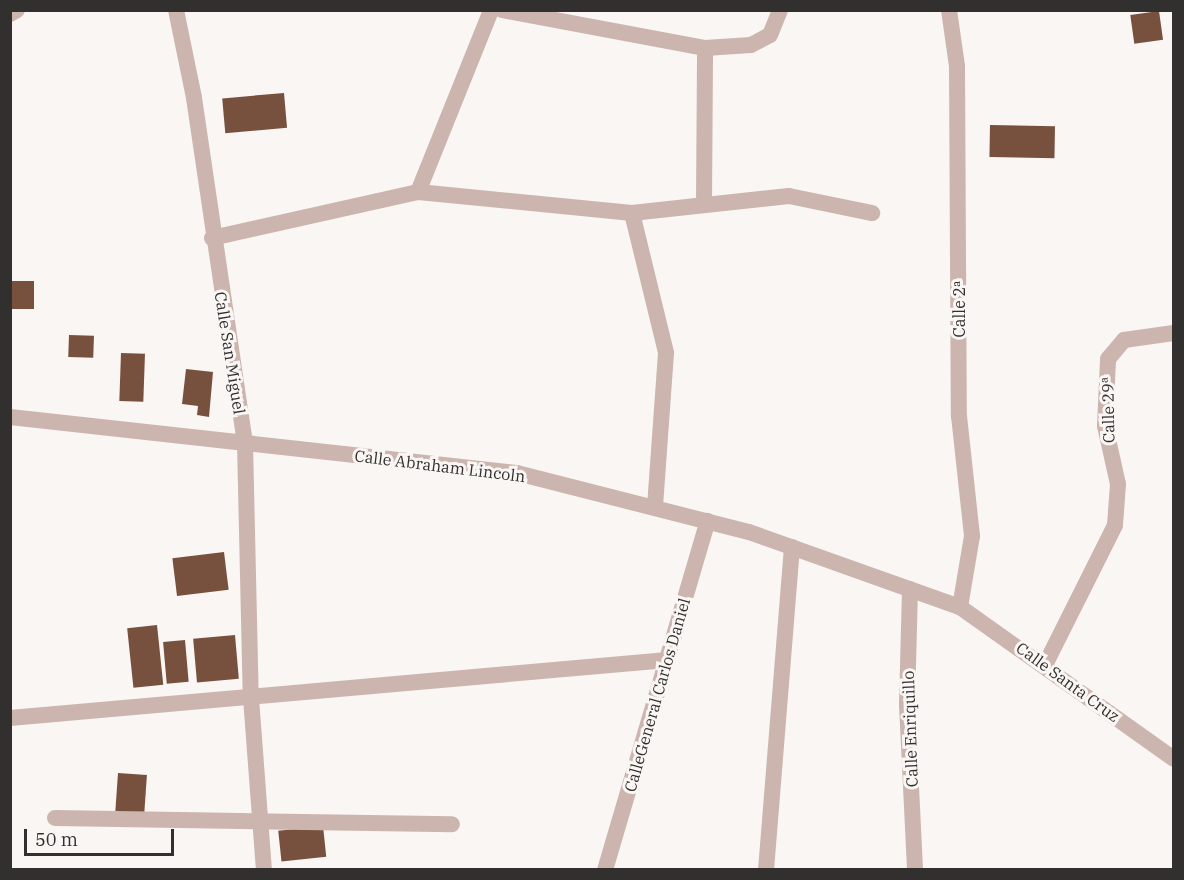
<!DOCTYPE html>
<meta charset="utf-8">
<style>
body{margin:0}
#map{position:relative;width:1184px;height:880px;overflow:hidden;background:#faf6f4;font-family:"IBM Plex Serif",serif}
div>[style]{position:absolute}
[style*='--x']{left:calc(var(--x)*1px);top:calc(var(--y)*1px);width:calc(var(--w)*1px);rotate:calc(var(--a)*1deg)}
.building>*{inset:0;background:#78503e;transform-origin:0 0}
.minor>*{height:16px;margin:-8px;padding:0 8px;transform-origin:8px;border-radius:8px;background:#ccb5af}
span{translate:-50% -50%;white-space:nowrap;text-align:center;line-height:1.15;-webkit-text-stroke:6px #faf6f4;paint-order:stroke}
.street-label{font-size:16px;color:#32302f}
.frame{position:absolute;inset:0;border:12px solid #32302f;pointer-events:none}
.scale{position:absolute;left:24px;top:829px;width:150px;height:27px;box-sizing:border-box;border:3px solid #32302f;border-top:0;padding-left:8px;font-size:18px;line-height:21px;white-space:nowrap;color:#32302f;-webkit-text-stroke:4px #faf6f4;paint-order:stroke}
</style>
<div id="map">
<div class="building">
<div style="left:1159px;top:11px;width:29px;height:29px;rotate:82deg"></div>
<div style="left:284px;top:93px;width:35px;height:62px;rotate:85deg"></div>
<div style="left:990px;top:125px;width:65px;height:32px;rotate:1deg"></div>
<div style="left:10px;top:281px;width:24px;height:28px"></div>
<div style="left:69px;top:335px;width:25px;height:22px;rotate:2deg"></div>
<div style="left:121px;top:353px;width:24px;height:48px;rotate:2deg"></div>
<div style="clip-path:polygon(186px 369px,213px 372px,209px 417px,197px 415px,198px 406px,182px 404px)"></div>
<div style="left:224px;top:552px;width:38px;height:52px;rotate:83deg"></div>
<div style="left:157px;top:625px;width:60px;height:30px;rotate:84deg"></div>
<div style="left:235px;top:635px;width:44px;height:42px;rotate:85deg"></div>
<div style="left:185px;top:640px;width:42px;height:22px;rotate:85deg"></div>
<div style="left:118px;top:773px;width:29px;height:39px;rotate:4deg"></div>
<div style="left:323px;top:826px;width:31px;height:45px;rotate:84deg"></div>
</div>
<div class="minor">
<div style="--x:176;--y:10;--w:90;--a:78.4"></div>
<div style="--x:194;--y:98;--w:349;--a:81.6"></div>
<div style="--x:245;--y:443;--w:255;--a:88.7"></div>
<div style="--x:251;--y:698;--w:172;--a:85.7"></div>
<div style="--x:502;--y:10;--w:207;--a:10.6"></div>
<div style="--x:705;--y:48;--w:46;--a:-3.7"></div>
<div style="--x:751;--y:45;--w:21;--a:-28"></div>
<div style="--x:770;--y:35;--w:27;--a:-68"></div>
<div style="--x:949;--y:10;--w:57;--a:81.9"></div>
<div style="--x:957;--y:66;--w:350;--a:89.7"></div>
<div style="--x:959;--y:416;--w:121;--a:83.8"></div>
<div style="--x:972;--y:536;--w:72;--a:99.6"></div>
<div style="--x:10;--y:14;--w:8;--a:-30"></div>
<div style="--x:418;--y:192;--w:196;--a:-68.1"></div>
<div style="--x:704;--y:202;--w:154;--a:-89.6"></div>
<div style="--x:632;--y:213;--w:144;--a:76.3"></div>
<div style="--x:666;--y:353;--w:154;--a:94.1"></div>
<div style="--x:212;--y:238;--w:211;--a:-12.6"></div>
<div style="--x:418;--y:192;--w:215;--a:5.6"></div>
<div style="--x:632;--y:213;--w:158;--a:-6.2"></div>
<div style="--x:789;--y:196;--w:85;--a:11.6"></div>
<div style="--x:10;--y:417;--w:510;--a:6.3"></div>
<div style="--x:517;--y:473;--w:239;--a:14.3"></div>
<div style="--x:749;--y:532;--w:224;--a:19.6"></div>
<div style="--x:960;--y:607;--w:262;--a:35.4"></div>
<div style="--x:910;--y:589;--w:116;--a:91.5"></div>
<div style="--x:907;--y:705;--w:165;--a:87.2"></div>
<div style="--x:1046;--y:663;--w:154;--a:-63.4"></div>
<div style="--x:1115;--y:525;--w:41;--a:-85.8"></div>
<div style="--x:1118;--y:484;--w:59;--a:-102.6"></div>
<div style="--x:1105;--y:426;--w:67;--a:-87.4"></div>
<div style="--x:1108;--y:359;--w:25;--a:-50"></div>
<div style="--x:1124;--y:340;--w:50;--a:-8"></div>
<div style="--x:10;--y:718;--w:660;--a:-5.04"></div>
<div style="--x:55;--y:818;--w:397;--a:0.9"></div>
<div style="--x:605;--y:870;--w:364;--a:-73.6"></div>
<div style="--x:766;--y:870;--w:324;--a:-85.4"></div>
</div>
<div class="street-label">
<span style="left:959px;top:309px;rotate:-90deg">Calle 2ª</span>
<span style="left:230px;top:353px;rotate:81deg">Calle San Miguel</span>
<span style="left:1108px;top:410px;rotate:-91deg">Calle 29ª</span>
<span style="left:440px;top:466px;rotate:7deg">Calle Abraham Lincoln</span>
<span style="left:1068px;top:682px;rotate:36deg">Calle Santa Cruz</span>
<span style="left:657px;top:695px;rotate:-74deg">CalleGeneral Carlos Daniel</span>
<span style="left:910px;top:729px;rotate:-92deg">Calle Enriquillo</span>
</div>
<div class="frame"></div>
<div class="scale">50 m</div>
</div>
